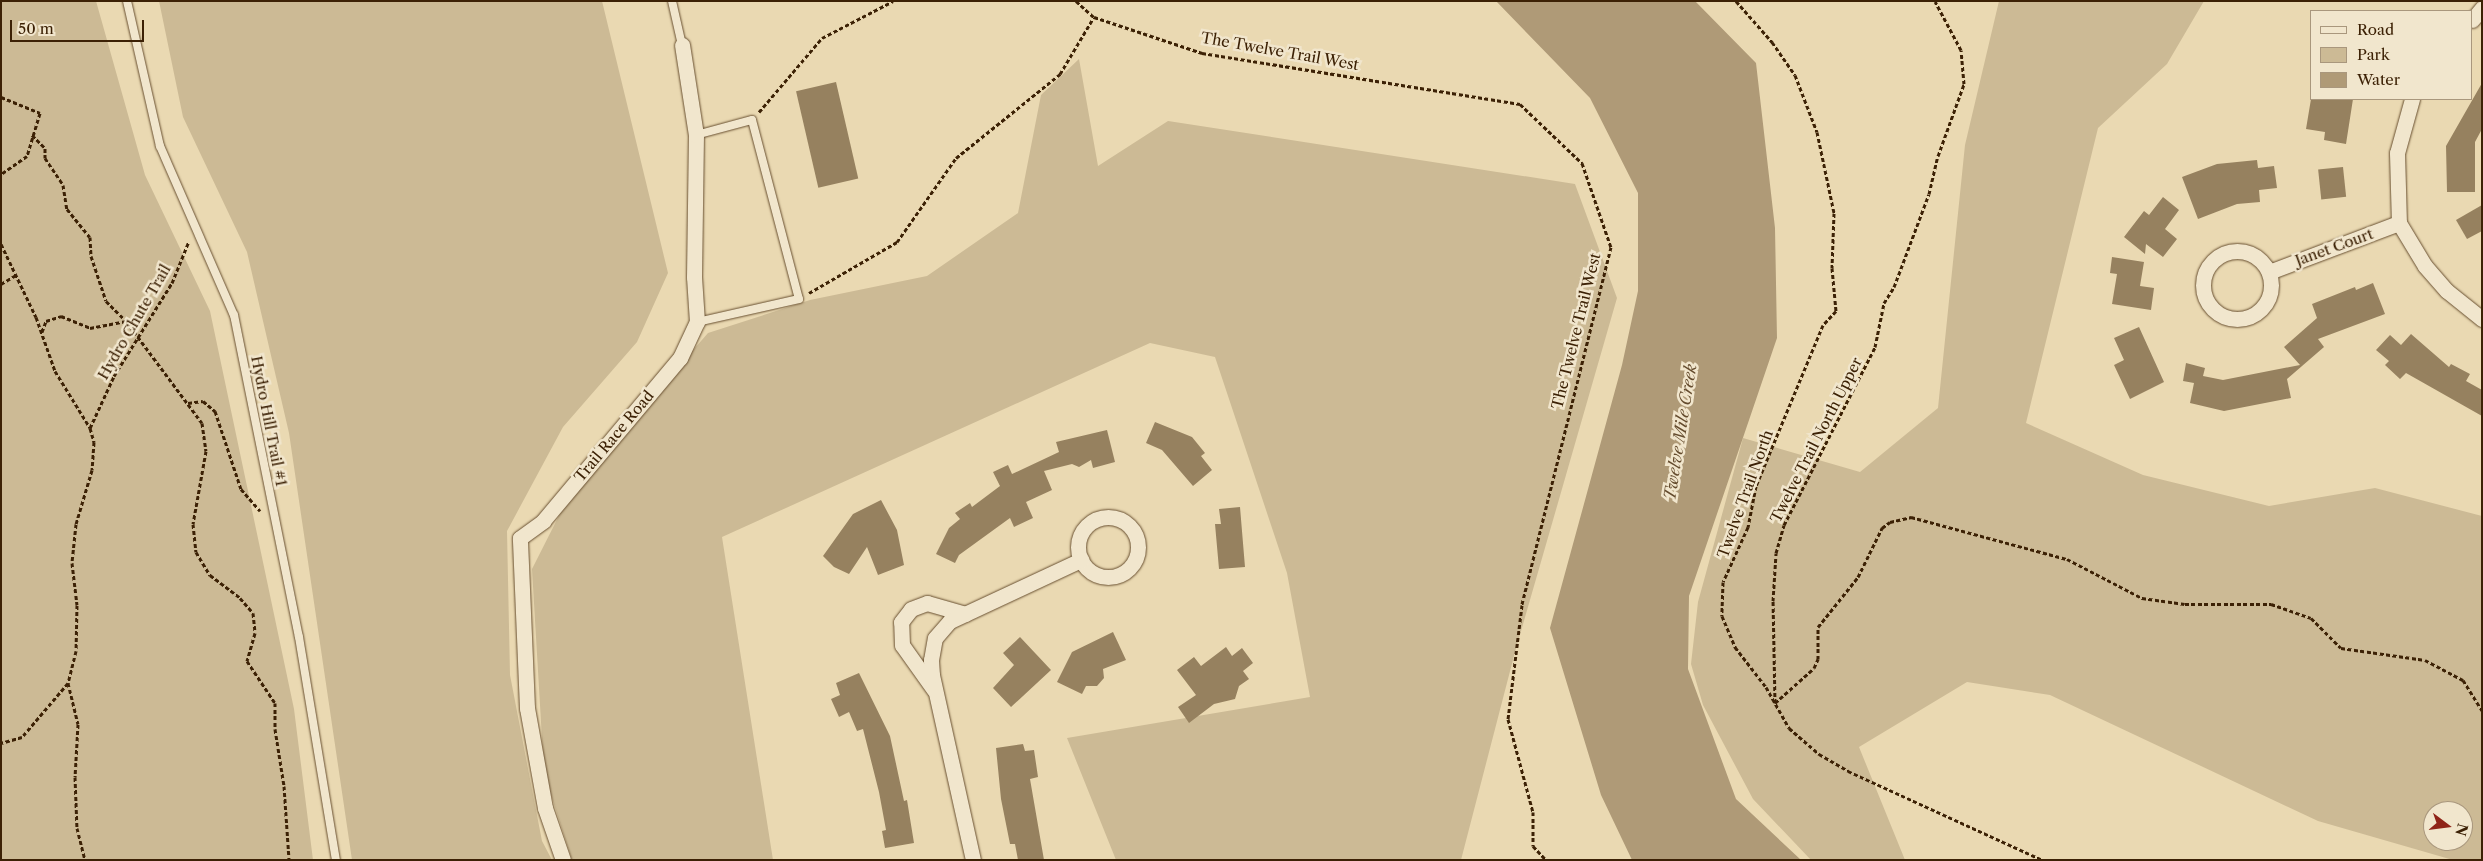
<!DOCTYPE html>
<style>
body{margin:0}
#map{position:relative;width:2483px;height:861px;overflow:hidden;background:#ead9b2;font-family:"Libre Caslon Text",serif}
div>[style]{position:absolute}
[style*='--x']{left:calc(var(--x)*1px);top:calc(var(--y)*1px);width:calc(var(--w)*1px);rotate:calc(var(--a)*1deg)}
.green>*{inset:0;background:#ccba95}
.water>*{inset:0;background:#af9a77}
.building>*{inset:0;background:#96815f;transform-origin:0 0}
.path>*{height:3px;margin-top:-1.5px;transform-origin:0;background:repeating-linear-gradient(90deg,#3c2105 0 4px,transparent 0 6.5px)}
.roads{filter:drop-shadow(0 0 1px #684f30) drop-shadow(0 0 1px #684f30)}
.lane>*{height:8px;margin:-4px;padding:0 4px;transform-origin:4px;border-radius:4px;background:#f1e6cd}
.street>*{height:15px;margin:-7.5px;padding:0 7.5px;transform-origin:7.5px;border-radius:7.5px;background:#f1e6cd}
.street>.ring{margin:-7.5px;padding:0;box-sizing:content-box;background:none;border:15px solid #f1e6cd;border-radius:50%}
span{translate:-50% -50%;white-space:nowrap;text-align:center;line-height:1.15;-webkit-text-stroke:5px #f1e6cd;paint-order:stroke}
.street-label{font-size:15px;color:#3c2105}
.water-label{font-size:16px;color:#644b2d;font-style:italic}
.frame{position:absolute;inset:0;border:2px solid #3c2105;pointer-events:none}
.legend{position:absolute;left:2310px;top:10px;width:162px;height:90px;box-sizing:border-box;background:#f1e6cd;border:1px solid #a9977d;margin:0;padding:6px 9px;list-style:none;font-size:15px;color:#3c2105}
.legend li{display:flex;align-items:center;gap:10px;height:25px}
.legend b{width:25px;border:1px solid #a9977d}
.north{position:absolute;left:2423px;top:801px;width:50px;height:50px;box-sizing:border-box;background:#f1e6cd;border:1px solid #a9977d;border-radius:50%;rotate:105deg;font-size:14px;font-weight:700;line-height:20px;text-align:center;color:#3c2105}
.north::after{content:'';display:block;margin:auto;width:18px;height:22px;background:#8f2418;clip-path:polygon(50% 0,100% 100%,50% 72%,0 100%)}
.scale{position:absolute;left:10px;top:20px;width:134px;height:22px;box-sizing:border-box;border:2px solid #3c2105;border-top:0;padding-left:6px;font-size:15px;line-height:18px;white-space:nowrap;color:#3c2105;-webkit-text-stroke:4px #f1e6cd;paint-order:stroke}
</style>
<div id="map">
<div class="green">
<div style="clip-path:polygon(1px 1px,96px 1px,145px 175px,210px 311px,294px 709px,313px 860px,1px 860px)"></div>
<div style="clip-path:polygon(159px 1px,602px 1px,668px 273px,637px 342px,563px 427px,507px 531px,510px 675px,542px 841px,552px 860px,352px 860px,289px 433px,247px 252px,183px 117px)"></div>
<div style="clip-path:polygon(evenodd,1999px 1px,2204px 1px,2167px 64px,2098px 128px,2026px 423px,2143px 475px,2269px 506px,2375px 488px,2482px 516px,2482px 860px,2453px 860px,2318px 821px,2050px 695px,1967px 682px,1859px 747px,1905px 860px,1811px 860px,1753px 799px,1703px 705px,1691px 664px,1698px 602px,1743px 438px,1860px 472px,1938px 408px,1965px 145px,1999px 1px,2433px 811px,2463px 811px,2463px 841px,2433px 841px,2433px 811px)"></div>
<div style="clip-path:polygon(1079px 59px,1098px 166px,1168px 121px,1575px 184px,1617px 298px,1515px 652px,1461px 860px,1116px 860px,1067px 738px,1310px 697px,1287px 573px,1215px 357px,1150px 343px,722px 537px,773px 860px,572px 860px,544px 773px,532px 569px,573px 488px,708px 333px,810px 300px,927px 276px,1018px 213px,1041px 95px)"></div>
</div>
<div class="water">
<div style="clip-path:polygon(1496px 1px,1695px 1px,1756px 63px,1775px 228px,1777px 338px,1689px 596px,1688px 669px,1736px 799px,1801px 860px,1632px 860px,1601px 795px,1550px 628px,1622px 365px,1638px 291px,1638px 193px,1590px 98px)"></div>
</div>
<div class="building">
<div style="left:836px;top:82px;width:99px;height:41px;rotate:77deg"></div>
<div style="clip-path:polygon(2482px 83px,2482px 129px,2475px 142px,2475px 192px,2447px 192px,2446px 146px)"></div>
<div style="clip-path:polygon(2311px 99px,2353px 99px,2346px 144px,2324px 140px,2325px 132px,2306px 129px)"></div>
<div style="clip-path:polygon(2257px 160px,2258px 168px,2274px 166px,2277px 188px,2259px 190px,2260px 202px,2237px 204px,2198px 219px,2182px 177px,2217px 164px)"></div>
<div style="left:2343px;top:167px;width:30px;height:25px;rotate:84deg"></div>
<div style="clip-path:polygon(2163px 197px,2179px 210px,2165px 229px,2177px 239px,2163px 257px,2146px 244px,2145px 254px,2124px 237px,2144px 211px,2149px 215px)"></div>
<div style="clip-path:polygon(2482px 205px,2482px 231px,2467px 239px,2456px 220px)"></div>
<div style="clip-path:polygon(2112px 257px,2144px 262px,2140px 286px,2154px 288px,2151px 310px,2112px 304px,2117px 274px,2110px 273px)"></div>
<div style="clip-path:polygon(2373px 283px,2385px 314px,2318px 339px,2324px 347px,2287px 379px,2291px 398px,2224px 411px,2190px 403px,2194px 383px,2183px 381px,2186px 363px,2205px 368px,2203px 376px,2223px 380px,2300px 365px,2284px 347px,2317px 318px,2312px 304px,2355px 287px,2356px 290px)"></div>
<div style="clip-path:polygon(2139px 327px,2164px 382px,2130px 399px,2114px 365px,2124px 360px,2114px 338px)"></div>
<div style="clip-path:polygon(2411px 334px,2449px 367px,2451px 364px,2470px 374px,2466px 381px,2482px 390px,2482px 416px,2406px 373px,2400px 379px,2385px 365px,2389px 361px,2376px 350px,2390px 335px,2401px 345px)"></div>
<div style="clip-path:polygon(1155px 422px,1192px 437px,1205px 453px,1201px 456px,1212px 470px,1193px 486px,1162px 450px,1146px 443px)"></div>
<div style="clip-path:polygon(1107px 430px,1115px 462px,1093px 468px,1091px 460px,1079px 467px,1072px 464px,1044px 471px,1052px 490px,1026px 502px,1033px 518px,1014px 527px,1010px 518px,959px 555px,955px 563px,936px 554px,949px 528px,960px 519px,955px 513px,970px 503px,972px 507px,1000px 486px,993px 472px,1008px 465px,1012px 474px,1059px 452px,1056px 442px)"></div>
<div style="clip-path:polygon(881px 500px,897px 530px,904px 565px,878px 575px,867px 547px,849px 574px,834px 567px,823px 556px,853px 514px)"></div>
<div style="clip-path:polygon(1240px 507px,1245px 567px,1219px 569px,1215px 524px,1221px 524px,1219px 509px)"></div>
<div style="clip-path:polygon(1113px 632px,1126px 660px,1103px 669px,1104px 678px,1097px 686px,1086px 686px,1082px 694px,1057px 682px,1072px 652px)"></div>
<div style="clip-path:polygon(1020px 637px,1051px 670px,1011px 707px,993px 688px,1014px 665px,1003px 653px)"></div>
<div style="clip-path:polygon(1226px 647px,1232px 656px,1242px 648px,1253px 663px,1243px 671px,1249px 679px,1239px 686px,1235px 699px,1214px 704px,1189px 723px,1178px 707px,1196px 695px,1177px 670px,1194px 657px,1201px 666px)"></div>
<div style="clip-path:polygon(859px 673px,890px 736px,904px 801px,907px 800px,914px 843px,885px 848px,882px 831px,886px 830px,879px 792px,863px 729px,857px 731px,849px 712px,839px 717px,831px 699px,840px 695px,836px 683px)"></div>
<div style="clip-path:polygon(1023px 744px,1025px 751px,1034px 750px,1038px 777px,1030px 779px,1044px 860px,1018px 860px,1015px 844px,1010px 844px,1001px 799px,996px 748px)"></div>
</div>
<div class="path">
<div style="--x:1076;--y:1;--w:24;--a:42"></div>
<div style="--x:1094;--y:17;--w:114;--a:18.4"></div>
<div style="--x:1202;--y:53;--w:322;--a:9.1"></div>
<div style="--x:1520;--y:104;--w:86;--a:43.6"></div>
<div style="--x:1582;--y:163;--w:89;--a:71"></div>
<div style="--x:1611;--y:247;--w:369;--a:104"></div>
<div style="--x:1522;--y:605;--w:115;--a:97"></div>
<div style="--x:1508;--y:719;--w:96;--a:75"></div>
<div style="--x:1533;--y:812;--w:34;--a:90"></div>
<div style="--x:1533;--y:846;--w:19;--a:47"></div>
<div style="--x:1736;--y:1;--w:55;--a:48.7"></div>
<div style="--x:1772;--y:42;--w:40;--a:55.1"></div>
<div style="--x:1795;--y:75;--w:61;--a:68.9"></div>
<div style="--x:1817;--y:132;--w:83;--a:78.1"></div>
<div style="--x:1834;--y:213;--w:55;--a:92.1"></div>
<div style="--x:1832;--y:268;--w:43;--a:84.7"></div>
<div style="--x:1836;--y:311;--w:19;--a:133"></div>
<div style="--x:1823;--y:325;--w:174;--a:112.6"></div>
<div style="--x:1756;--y:486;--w:42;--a:101"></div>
<div style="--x:1748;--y:527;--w:60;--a:114.4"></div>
<div style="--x:1723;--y:582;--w:34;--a:92"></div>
<div style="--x:1722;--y:616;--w:34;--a:67"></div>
<div style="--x:1735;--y:647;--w:51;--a:52.2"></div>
<div style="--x:1766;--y:687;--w:47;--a:60.7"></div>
<div style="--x:1789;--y:728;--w:40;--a:41"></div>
<div style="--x:1819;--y:754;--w:34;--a:30"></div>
<div style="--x:1848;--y:771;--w:213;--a:24.6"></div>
<div style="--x:1;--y:97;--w:42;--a:22.3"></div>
<div style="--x:40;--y:113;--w:45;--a:106.8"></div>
<div style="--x:27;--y:156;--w:32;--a:145"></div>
<div style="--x:759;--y:112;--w:97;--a:-49.6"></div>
<div style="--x:822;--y:38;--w:80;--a:-27.5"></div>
<div style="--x:32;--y:135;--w:18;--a:45"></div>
<div style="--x:45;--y:148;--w:10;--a:90"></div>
<div style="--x:45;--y:158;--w:32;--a:56"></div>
<div style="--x:63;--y:185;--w:24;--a:81"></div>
<div style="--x:67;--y:209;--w:36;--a:51"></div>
<div style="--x:90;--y:237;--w:19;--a:87"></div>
<div style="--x:91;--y:256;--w:47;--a:71.6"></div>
<div style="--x:106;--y:301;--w:28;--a:45"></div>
<div style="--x:126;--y:321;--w:127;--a:53.3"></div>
<div style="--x:202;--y:423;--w:28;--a:82"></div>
<div style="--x:206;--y:451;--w:74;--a:100.1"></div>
<div style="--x:193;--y:524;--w:28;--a:84"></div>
<div style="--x:196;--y:552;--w:27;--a:59"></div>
<div style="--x:210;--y:575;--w:38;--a:37"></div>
<div style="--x:240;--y:598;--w:20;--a:49"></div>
<div style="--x:253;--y:613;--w:20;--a:84"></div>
<div style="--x:255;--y:633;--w:29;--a:106"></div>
<div style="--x:247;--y:661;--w:50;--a:56.3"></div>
<div style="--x:275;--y:703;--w:26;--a:90"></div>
<div style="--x:275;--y:729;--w:58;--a:81"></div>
<div style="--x:284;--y:786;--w:74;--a:86.1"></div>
<div style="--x:1;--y:244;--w:81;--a:64.4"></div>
<div style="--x:36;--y:317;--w:57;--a:70.6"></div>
<div style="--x:55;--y:371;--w:67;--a:58.4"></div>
<div style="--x:90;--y:428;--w:15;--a:74"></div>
<div style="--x:94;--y:442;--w:28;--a:94"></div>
<div style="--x:92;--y:470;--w:56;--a:106.5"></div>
<div style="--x:76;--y:524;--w:39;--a:96"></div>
<div style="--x:72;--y:563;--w:42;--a:83.2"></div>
<div style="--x:77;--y:605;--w:46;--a:91.2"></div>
<div style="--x:76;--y:651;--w:33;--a:104"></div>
<div style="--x:68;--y:683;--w:71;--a:130.4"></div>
<div style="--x:22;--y:737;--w:22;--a:164"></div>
<div style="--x:1;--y:284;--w:17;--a:-31"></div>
<div style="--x:809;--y:293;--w:102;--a:-30.1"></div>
<div style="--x:897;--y:242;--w:103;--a:-54.9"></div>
<div style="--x:956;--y:158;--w:134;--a:-38.9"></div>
<div style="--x:1060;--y:74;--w:66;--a:-59.2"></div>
<div style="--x:42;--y:332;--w:12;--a:-70"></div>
<div style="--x:46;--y:321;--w:16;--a:-18"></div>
<div style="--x:61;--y:316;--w:31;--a:22"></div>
<div style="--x:90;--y:328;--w:37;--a:-11"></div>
<div style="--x:188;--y:403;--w:15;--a:-8"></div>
<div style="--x:203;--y:401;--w:16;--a:40"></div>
<div style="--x:215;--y:411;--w:82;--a:71.6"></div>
<div style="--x:241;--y:489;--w:29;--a:49"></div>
<div style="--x:90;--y:428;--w:57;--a:-65.2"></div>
<div style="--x:114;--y:376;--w:110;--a:-58.1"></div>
<div style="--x:172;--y:283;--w:45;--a:-68"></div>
<div style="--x:68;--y:683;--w:42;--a:76.3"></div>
<div style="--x:78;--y:724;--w:53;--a:93.2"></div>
<div style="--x:75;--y:777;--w:51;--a:87.8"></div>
<div style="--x:77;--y:828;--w:33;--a:76"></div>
<div style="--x:1775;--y:703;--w:52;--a:-41.9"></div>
<div style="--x:1814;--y:668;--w:10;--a:-66"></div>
<div style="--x:1818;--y:659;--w:32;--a:-90"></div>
<div style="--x:1818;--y:627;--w:64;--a:-51.3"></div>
<div style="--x:1858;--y:577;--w:55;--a:-63.9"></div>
<div style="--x:1882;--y:528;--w:10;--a:-37"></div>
<div style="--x:1890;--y:522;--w:22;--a:-13"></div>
<div style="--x:1911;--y:517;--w:162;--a:15.1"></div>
<div style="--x:2067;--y:559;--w:85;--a:27.5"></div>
<div style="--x:2142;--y:598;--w:43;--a:7.9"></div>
<div style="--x:2185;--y:604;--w:86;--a:0"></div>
<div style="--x:2271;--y:604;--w:42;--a:19.3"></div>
<div style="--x:2311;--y:618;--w:42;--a:45"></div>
<div style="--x:2341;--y:648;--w:85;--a:8.1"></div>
<div style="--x:2425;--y:660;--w:43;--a:27.8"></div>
<div style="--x:2463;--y:680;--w:36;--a:58"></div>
<div style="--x:1775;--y:703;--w:102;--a:-91.1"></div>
<div style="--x:1773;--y:601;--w:48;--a:-86.4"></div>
<div style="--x:1776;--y:553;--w:29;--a:-74"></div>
<div style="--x:1784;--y:525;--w:200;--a:-62.9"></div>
<div style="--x:1875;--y:347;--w:45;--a:-78.4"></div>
<div style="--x:1884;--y:303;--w:19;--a:-58"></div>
<div style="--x:1894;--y:287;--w:99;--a:-69.4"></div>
<div style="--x:1929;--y:194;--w:39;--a:-77"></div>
<div style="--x:1938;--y:156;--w:77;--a:-70.1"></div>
<div style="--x:1964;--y:84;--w:34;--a:-95"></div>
<div style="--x:1961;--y:50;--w:55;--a:-118"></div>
</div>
<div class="roads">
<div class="lane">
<div style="--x:127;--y:1;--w:149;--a:77.2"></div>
<div style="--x:160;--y:146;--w:184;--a:66.4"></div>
<div style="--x:234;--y:315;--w:328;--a:78.6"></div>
<div style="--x:299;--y:637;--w:226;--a:80.6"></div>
<div style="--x:672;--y:1;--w:45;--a:77.2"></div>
<div style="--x:696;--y:135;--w:58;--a:-15"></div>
<div style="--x:752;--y:120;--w:185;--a:75.3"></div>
<div style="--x:799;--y:299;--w:105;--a:167.3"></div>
</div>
<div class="street">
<div style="--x:2472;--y:20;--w:16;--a:-50"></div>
<div style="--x:2412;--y:99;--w:56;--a:105.5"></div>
<div style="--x:2397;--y:153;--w:70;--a:88.4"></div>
<div style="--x:2399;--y:223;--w:50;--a:58.8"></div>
<div style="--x:2425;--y:266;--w:33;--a:49"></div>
<div style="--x:2447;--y:291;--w:45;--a:38.7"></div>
<div class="ring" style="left:2203px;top:251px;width:53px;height:53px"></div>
<div style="--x:2269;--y:272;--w:139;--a:-20.7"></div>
<div class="ring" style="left:1078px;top:517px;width:45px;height:45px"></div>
<div style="--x:934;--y:690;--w:55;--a:-125.4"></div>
<div style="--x:902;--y:645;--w:23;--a:-92"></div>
<div style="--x:901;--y:622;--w:16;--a:-52"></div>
<div style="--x:911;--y:609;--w:17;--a:-21"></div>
<div style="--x:927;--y:603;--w:40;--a:16"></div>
<div style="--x:563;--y:860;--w:55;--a:-109.1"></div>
<div style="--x:545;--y:808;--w:102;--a:-100.2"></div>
<div style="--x:527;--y:708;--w:170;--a:-92.4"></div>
<div style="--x:520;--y:538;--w:29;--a:-36"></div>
<div style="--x:543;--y:521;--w:213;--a:-50"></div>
<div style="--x:680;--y:358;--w:40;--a:-65"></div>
<div style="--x:697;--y:322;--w:45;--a:-93.8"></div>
<div style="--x:694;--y:277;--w:142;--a:-89.2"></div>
<div style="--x:696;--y:135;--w:91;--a:-98.8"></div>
<div style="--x:973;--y:860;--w:189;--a:-102.5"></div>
<div style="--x:932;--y:675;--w:15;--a:-94"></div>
<div style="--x:931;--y:660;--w:22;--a:-80"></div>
<div style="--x:935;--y:638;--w:23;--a:-49"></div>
<div style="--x:950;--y:621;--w:145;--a:-25"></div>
</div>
</div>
<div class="street-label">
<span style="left:1280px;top:51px;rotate:10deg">The Twelve Trail West</span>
<span style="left:2334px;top:247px;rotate:-20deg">Janet Court</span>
<span style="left:134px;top:322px;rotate:-60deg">Hydro Chute Trail</span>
<span style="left:1576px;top:331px;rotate:-76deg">The Twelve Trail West</span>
<span style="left:269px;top:421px;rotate:79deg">Hydro Hill Trail #1</span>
<span style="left:614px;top:436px;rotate:-50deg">Trail Race Road</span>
<span style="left:1816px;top:440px;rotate:-63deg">Twelve Trail North Upper</span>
<span style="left:1745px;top:494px;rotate:-70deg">Twelve Trail North</span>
</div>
<div class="water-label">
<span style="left:1680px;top:432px;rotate:-81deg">Twelve Mile Creek</span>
</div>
<div class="frame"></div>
<ul class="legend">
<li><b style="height:6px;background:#f1e6cd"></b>Road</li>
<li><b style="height:14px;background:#ccba95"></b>Park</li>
<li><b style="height:14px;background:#af9a77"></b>Water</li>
</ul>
<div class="north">N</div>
<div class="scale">50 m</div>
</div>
